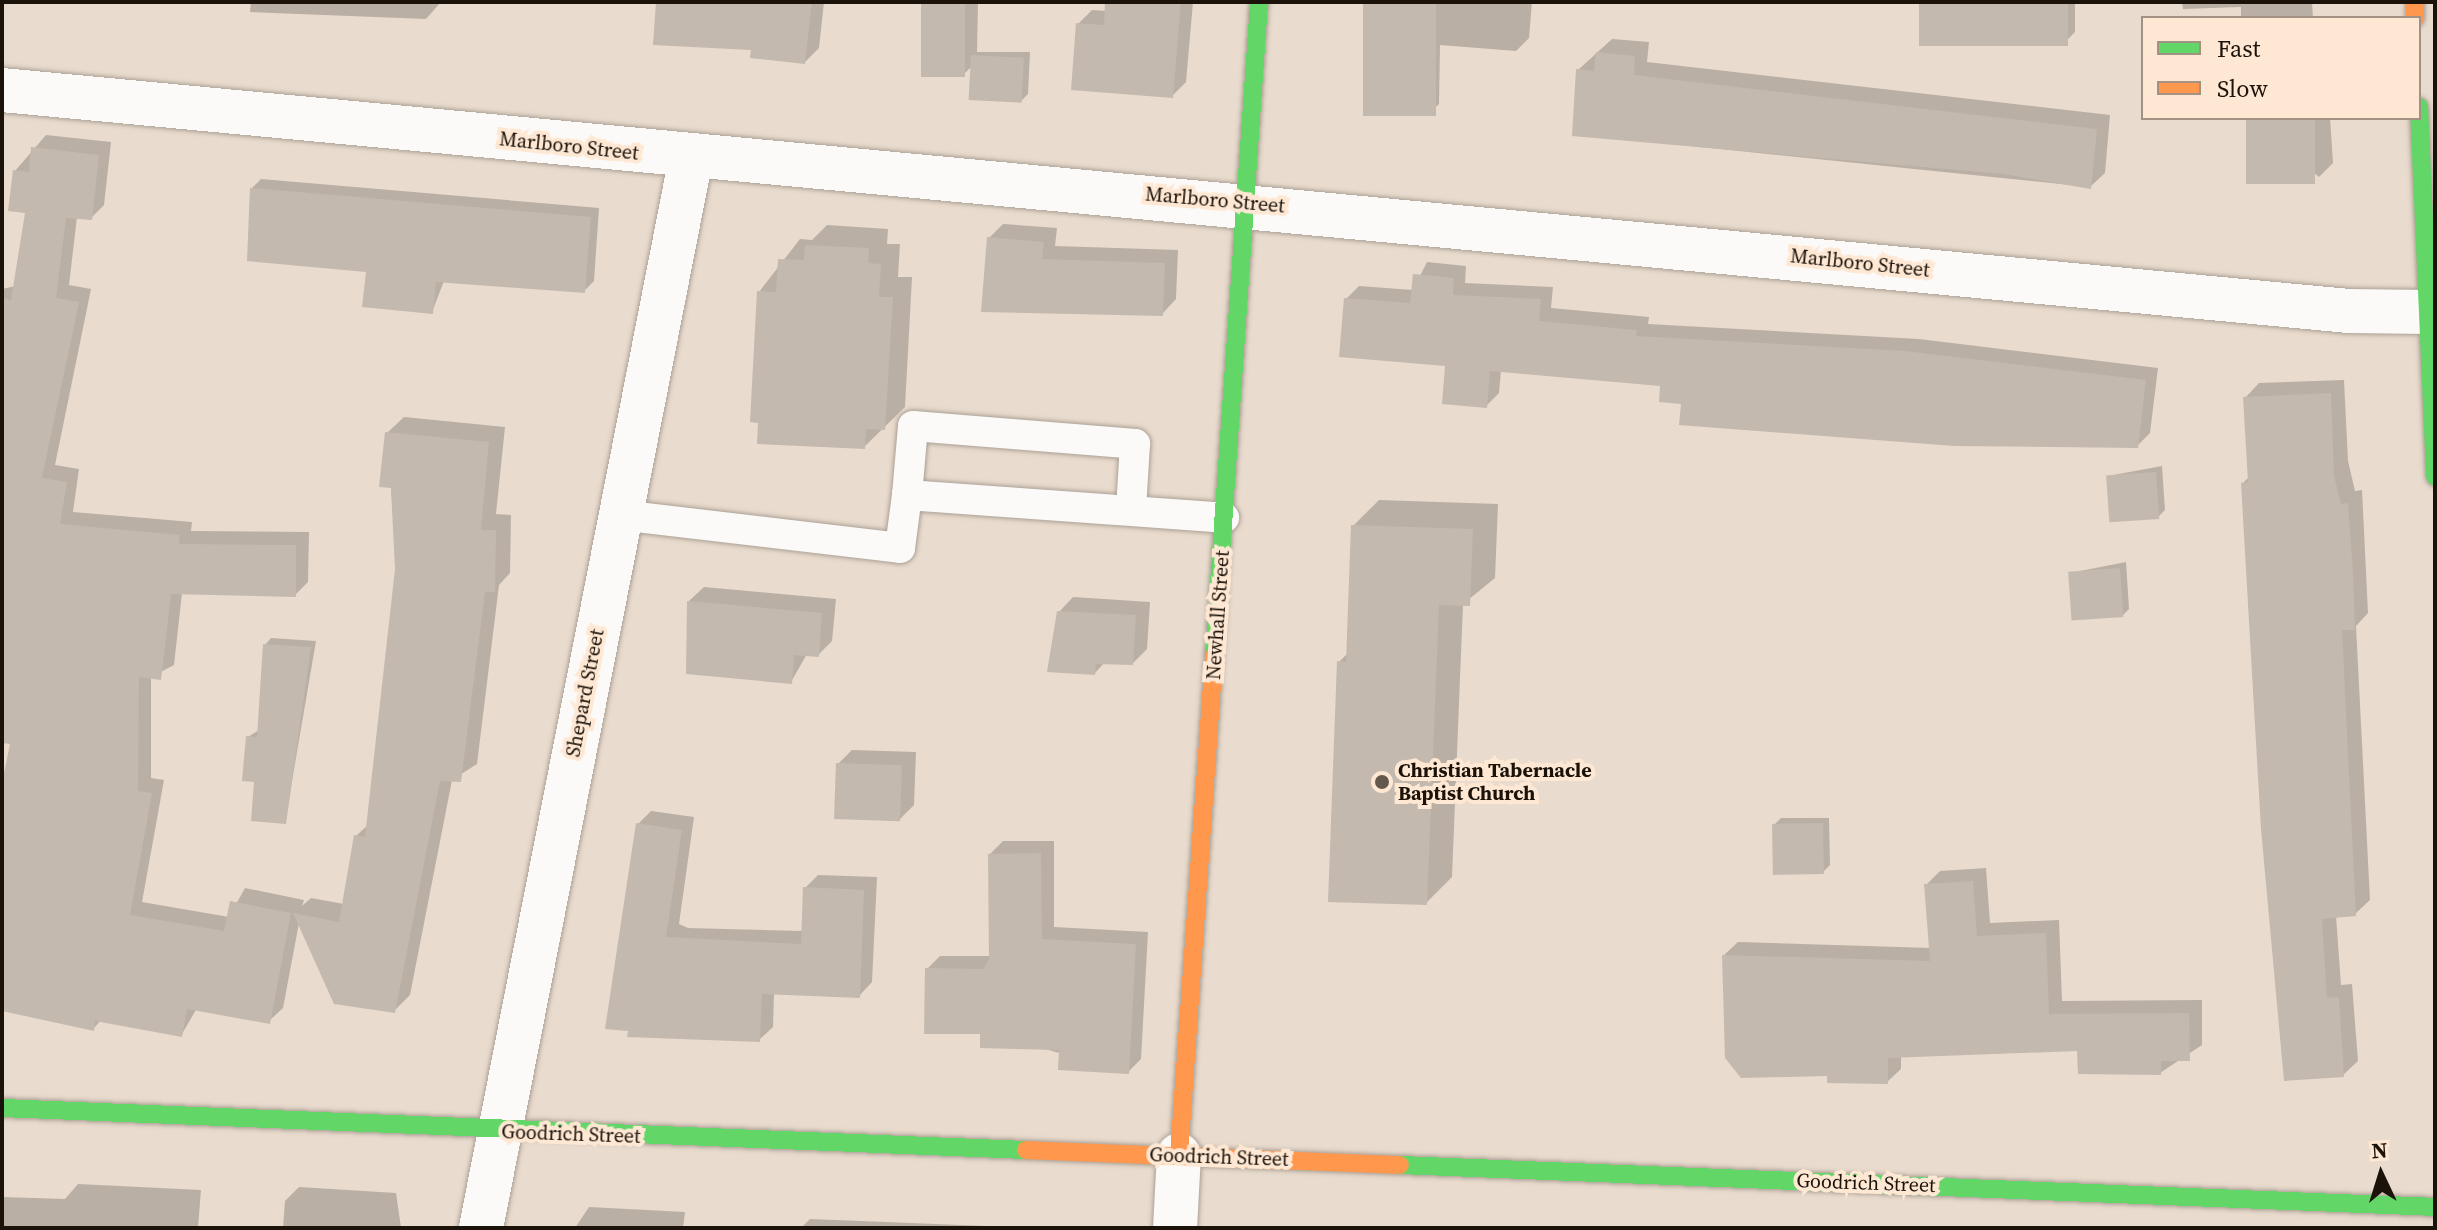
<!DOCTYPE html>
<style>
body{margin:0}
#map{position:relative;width:2437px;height:1230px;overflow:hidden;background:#e9dbcd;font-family:"Source Serif 4",serif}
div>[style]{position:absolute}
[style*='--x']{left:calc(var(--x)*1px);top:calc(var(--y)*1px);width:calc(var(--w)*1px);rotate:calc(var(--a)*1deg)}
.shadow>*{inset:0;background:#0003}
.building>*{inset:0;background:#c4b9ae;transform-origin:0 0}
.roads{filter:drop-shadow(0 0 2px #aba196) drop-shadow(0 0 2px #aba196)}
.lane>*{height:30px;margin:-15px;padding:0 15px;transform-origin:15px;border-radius:15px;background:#fcfaf8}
.street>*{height:44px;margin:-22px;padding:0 22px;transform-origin:22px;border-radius:22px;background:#fcfaf8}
.fast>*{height:18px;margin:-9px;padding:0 9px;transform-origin:9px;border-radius:9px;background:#63d668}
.slow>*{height:18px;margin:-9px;padding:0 9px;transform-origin:9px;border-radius:9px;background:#ff974d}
.dots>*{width:22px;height:22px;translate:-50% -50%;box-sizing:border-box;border:4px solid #fee8d4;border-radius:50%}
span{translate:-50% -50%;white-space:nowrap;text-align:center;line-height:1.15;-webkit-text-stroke:8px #fee8d4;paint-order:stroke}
.street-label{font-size:20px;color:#1b1209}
.poi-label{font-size:20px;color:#1b1209;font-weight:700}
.left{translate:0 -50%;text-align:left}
.frame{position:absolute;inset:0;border:4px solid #1b1209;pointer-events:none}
.legend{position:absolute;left:2141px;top:16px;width:280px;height:104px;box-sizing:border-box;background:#fee8d4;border:2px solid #a39283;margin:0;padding:10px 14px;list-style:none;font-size:24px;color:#1b1209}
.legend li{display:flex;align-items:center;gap:16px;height:40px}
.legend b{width:40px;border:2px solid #a39283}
.north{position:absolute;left:2341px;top:1134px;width:80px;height:80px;-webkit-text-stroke:6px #fee8d4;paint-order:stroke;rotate:356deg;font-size:22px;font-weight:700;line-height:32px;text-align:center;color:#1b1209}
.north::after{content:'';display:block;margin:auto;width:28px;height:36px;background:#1b1209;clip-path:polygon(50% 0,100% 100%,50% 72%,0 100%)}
</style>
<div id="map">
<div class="shadow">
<div style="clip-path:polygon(251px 2px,441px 2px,426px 19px,250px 12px)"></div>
<div style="clip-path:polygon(658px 2px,824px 2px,819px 48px,805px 62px,753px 48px)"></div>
<div style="clip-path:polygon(923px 2px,978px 2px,977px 52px,1030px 52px,1028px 94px,1021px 101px,973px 65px,962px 76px)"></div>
<div style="clip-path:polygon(1108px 2px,1193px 2px,1186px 82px,1172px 96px,1078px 24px,1092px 10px,1107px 11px)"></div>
<div style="clip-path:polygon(1365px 2px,1532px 2px,1529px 38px,1516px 51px,1440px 45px,1439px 104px,1426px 116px)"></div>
<div style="clip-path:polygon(1921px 2px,2075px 2px,2075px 32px,2068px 39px)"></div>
<div style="clip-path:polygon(2182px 2px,2312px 2px,2313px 18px,2241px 18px,2241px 7px,2183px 9px)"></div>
<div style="clip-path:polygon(1612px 39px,1649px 42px,1647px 62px,2110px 115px,2105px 173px,2090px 187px,1574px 134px,1578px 70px)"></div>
<div style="clip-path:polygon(2248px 118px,2330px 118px,2333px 163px,2319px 177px)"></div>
<div style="clip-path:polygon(46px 135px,111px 142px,104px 205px,91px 218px,77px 217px,69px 285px,91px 289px,55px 465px,79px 469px,73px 512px,192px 522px,191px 531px,309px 532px,308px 582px,295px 595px,182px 593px,174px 665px,151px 677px,151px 778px,164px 780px,142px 902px,229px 917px,245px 888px,304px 900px,302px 906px,311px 898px,344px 904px,356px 836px,369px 824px,397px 569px,387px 433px,404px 417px,505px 427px,496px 514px,511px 515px,510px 573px,499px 585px,477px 764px,452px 780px,410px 995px,394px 1011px,299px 923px,283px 1008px,269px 1021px,197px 1008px,182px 1034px,101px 1020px,93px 1029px,2px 1009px,2px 793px,12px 742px,2px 741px,2px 289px,16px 286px,27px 211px,15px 171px)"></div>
<div style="clip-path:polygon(261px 179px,599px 208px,594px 281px,584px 291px,444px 281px,432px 312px,252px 188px)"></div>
<div style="clip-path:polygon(1003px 224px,1057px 228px,1055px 246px,1178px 250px,1176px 299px,1162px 314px,989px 238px)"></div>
<div style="clip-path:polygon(827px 225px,888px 229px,887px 244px,900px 244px,898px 277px,912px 277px,905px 407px,864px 447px,759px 292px,800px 239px,812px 240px)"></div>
<div style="clip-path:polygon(1427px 262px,1466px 266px,1465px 283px,1553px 287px,1551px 308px,1649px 317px,1648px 324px,1919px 339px,2158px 368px,2150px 433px,2137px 446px,1683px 403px,1662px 385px,1501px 370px,1499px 393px,1486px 406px,1448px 365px,1346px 299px,1359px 286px,1413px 290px)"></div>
<div style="clip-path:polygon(2344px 380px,2348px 461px,2355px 491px,2362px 490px,2368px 613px,2356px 626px,2370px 900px,2355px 914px,2336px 916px,2341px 985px,2352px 984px,2358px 1061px,2343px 1075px,2286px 1079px,2243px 483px,2250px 476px,2245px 398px,2259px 383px)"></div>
<div style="clip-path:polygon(2162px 466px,2165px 510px,2158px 517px,2108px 476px)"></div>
<div style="clip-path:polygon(1379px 500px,1498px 504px,1495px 578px,1463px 604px,1452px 877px,1426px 903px,1339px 662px,1348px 653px,1353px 526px)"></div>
<div style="clip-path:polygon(2126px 562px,2129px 609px,2122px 616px,2070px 573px)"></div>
<div style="clip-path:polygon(704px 587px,836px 599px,832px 641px,818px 655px,807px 654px,791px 682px,689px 601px)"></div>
<div style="clip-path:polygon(1073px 597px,1150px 602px,1147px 649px,1133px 663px,1105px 662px,1095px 673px,1059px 612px)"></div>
<div style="clip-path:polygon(271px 638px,316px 641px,285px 822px,256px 780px,248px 737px,259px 730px,265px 645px)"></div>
<div style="clip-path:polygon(852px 750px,916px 752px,914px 805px,900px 819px,838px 764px)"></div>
<div style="clip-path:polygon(651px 811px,694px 817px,679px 924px,688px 928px,803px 931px,805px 888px,818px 875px,877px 877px,872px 982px,859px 996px,774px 992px,773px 1027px,759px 1040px,630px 1035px,638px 824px)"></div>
<div style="clip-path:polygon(1781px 818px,1829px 818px,1830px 865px,1823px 872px,1774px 825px)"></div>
<div style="clip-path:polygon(1003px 841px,1054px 841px,1054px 927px,1148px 932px,1141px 1059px,1128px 1072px,983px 1032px,927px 969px,940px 956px,991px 956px,990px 854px)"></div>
<div style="clip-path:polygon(1986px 868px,1990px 923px,2059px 920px,2062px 1001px,2202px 1000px,2202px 1045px,2160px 1073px,2079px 1049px,1901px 1056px,1901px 1069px,1887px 1082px,1829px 1074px,1724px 955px,1738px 942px,1931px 948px,1926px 885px,1940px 871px)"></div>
<div style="clip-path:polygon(78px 1184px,201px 1190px,198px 1228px,2px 1228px,2px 1197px,65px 1199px)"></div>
<div style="clip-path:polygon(299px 1187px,396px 1193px,401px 1228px,283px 1228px,285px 1201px)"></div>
<div style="clip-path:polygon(589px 1207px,685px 1212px,683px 1228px,575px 1228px)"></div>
<div style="clip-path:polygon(810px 1219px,1039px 1228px,801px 1228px)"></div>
</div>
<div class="building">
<div style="clip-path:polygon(656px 2px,812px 2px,805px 64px,750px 58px,751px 50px,653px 45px)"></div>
<div style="left:921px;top:2px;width:44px;height:75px"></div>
<div style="clip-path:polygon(1105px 2px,1181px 2px,1173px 98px,1071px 90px,1076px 23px,1104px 25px)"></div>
<div style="left:1363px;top:2px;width:73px;height:114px"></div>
<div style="left:1919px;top:2px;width:149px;height:44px"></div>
<div style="clip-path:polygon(1596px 52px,1635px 56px,1634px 75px,2097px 129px,2091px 189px,2003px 174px,1572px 136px,1576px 69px,1594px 71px)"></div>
<div style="left:971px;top:55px;width:53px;height:45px;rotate:3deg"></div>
<div style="left:2246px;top:118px;width:69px;height:66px"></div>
<div style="clip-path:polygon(31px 147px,99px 155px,92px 220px,66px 218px,56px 298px,79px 302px,42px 478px,67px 482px,60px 524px,180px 535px,179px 544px,296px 545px,296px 597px,171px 594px,161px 680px,139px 677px,138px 791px,152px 793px,130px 915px,224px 931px,230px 901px,291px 913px,270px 1024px,187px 1009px,182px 1037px,95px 1021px,94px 1031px,2px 1011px,2px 783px,10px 744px,2px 743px,2px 298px,11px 300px,25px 213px,8px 211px,13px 170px,29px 172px)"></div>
<div style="clip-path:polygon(250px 188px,591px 217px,585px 293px,436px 282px,433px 314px,362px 307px,366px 272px,247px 261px)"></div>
<div style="clip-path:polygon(987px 237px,1044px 242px,1042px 259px,1165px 263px,1163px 316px,981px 312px)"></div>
<div style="clip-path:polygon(805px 245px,869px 248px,868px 263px,881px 264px,879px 297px,893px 297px,885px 430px,866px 429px,865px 449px,757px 444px,758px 423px,750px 422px,757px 291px,776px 292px,778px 259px,804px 260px)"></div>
<div style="clip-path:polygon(1413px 274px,1454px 278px,1453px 295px,1541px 299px,1539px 321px,1637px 330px,1636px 336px,1905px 351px,2146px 380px,2138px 448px,1954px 446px,1679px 425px,1681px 404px,1659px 402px,1660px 386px,1490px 371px,1487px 408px,1442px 404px,1445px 366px,1339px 357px,1344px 298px,1410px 303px)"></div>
<div style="clip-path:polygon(2331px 393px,2334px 476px,2341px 504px,2348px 503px,2353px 572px,2355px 630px,2342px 630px,2356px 916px,2322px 919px,2327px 998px,2339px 997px,2344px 1077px,2284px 1081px,2261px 829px,2241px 483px,2248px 482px,2243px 397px)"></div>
<div style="clip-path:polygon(385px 432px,489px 442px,481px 530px,496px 530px,495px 592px,485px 592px,461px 782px,440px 781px,395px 1013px,334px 1004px,293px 913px,339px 922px,354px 835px,365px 837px,395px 569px,391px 488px,379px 487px)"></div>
<div style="left:2156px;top:472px;width:47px;height:50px;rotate:86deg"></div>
<div style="clip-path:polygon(1351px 525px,1473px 529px,1470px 606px,1439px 605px,1427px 905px,1328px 902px,1337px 661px,1346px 662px)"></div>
<div style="left:2120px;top:568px;width:49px;height:52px;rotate:86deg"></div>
<div style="clip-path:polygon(687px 601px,822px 613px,819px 657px,794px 655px,792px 684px,686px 674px)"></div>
<div style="clip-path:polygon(1057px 611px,1136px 615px,1133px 665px,1096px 664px,1095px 675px,1047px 672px)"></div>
<div style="clip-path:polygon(263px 644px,311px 647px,286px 824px,251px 821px,254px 782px,242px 781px,246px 736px,257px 737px)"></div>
<div style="left:836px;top:763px;width:66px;height:56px;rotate:2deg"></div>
<div style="clip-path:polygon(636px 823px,682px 830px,666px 937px,801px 944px,803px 887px,864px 890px,860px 998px,762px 994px,760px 1042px,627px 1037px,628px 1031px,605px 1029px)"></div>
<div style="left:1823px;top:823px;width:51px;height:51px;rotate:89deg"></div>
<div style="clip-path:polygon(1041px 853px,1042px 939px,1136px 944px,1129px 1074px,1058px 1070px,1059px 1050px,980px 1048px,980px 1034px,924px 1034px,925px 968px,983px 969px,989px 959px,988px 854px)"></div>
<div style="clip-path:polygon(1973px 881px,1977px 936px,2046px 933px,2049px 1014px,2189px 1013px,2190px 1061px,2161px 1061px,2161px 1075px,2078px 1074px,2077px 1051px,1888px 1058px,1888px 1084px,1827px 1083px,1827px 1076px,1741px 1078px,1725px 1058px,1722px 955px,1930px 961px,1924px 884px)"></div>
</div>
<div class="roads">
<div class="lane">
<div style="--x:907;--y:495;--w:69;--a:-85"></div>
<div style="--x:913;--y:426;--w:223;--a:4.6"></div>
<div style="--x:1135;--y:444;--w:66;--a:93.5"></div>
<div style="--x:620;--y:515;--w:282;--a:6.7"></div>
<div style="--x:900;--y:548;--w:53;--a:-82.5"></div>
<div style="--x:907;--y:495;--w:318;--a:4.1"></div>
</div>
<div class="street">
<div style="--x:2;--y:90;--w:2358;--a:5.38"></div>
<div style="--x:2350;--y:311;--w:78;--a:0.7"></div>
<div style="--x:481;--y:1228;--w:1090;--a:-78.9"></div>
<div style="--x:1175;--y:1228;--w:73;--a:-86.9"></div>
</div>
<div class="fast">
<div style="--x:2419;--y:107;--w:370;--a:87.5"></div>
<div style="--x:1214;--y:656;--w:656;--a:-86.06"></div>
<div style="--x:2;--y:1108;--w:1025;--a:2.35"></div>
<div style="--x:1400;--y:1165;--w:1036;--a:2.32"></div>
</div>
<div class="slow">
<div style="--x:2415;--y:2;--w:16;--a:90"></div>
<div style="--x:1026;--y:1150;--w:374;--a:2.3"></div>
<div style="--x:1179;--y:1155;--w:500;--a:-85.99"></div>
</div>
</div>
<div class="dots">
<div style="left:1382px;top:782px;background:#63584e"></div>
</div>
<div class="street-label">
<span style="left:569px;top:146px;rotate:6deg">Marlboro Street</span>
<span style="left:1215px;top:200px;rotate:5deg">Marlboro Street</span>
<span style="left:1860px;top:263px;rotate:6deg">Marlboro Street</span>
<span style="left:1218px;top:615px;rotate:-86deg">Newhall Street</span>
<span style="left:585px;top:693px;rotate:-79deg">Shepard Street</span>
<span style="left:571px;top:1134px;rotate:2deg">Goodrich Street</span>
<span style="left:1219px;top:1157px;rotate:2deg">Goodrich Street</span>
<span style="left:1866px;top:1183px;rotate:2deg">Goodrich Street</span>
</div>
<div class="poi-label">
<span class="left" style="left:1398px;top:782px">Christian Tabernacle<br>Baptist Church</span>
</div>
<div class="frame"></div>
<ul class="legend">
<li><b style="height:10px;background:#63d668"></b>Fast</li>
<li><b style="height:10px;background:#ff974d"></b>Slow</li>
</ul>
<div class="north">N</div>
</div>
